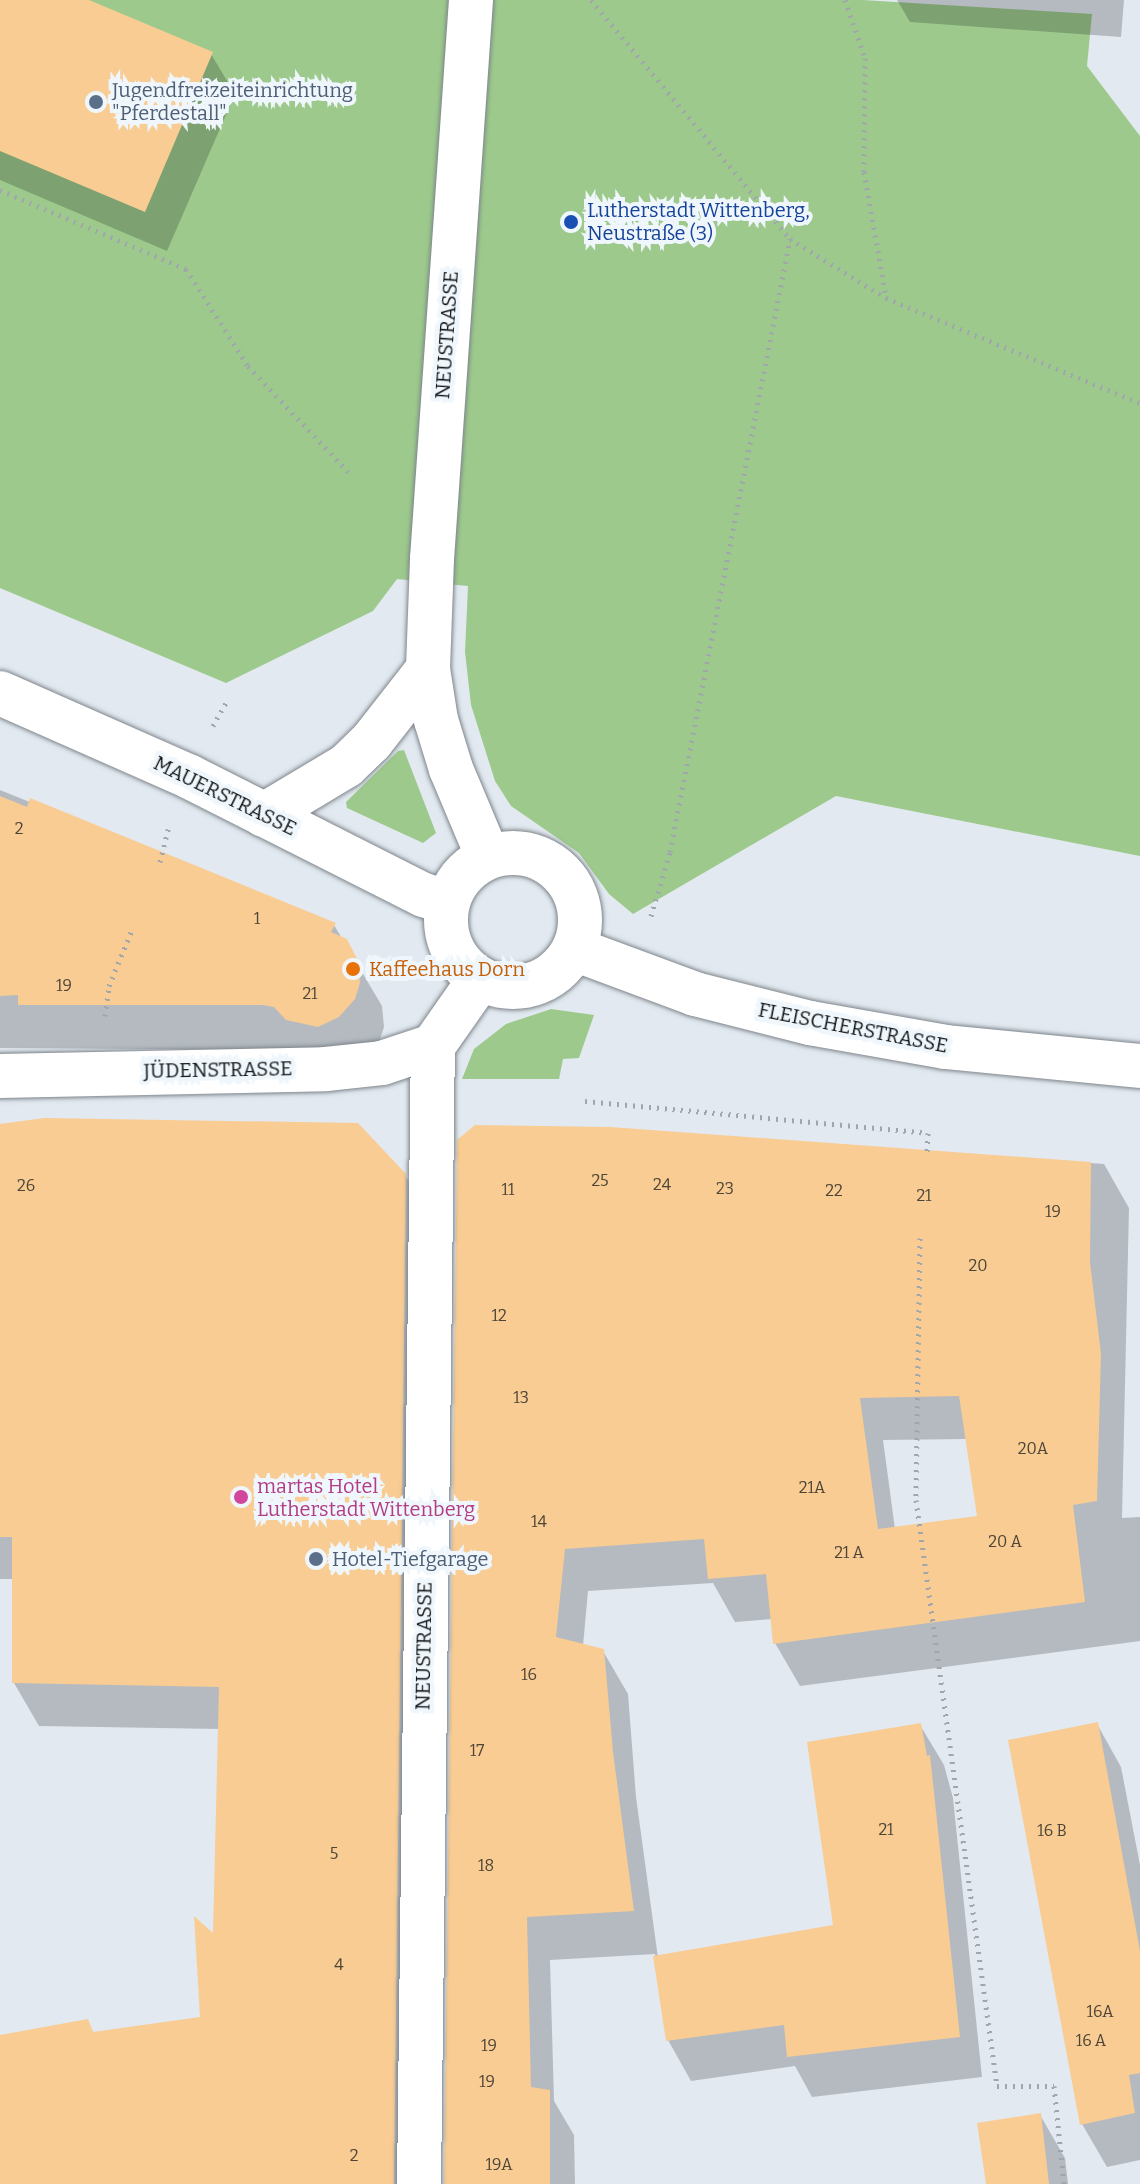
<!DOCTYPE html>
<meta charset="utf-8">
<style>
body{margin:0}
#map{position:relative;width:1140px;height:2184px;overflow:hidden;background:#e2e9f0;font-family:Bitter,serif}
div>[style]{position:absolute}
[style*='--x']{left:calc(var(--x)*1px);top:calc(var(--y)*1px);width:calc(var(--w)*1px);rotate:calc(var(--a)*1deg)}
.green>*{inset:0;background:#9dca8c}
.shadow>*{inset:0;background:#0003}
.building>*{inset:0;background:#f9cc93}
.path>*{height:5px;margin-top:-2.5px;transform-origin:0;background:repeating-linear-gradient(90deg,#a0a6ab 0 2px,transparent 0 8px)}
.roads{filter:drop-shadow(0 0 2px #7e858b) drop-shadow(0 0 2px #7e858b)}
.street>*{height:44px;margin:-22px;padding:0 22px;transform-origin:22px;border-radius:22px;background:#fff}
.street>.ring{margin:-22px;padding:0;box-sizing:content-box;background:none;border:44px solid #fff;border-radius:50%}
.dots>*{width:22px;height:22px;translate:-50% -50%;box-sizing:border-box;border:4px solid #eff7fd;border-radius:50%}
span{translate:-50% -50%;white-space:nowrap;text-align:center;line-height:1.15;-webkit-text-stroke:8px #eff7fd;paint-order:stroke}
.number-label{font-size:16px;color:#4c4437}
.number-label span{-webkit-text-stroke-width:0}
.service-label{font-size:20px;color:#4e5e75}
.left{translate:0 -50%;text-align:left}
.transit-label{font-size:20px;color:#164399}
.street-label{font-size:20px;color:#131618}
.food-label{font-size:20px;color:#c56008}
.hotel-label{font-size:20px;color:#b23c85}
</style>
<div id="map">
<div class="green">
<div style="clip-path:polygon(0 0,863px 0,1092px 14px,1087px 66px,1140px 136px,1140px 856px,836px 796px,633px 914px,609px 894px,579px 853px,511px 806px,495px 781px,471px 705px,465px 652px,468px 586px,397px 579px,373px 611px,226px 683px,0 588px)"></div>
<div style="clip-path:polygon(404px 750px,436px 833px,423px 843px,347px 808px,346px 802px,398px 751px)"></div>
<div style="clip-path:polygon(551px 1009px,594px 1015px,579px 1058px,563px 1059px,559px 1079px,462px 1079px,474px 1049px,506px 1024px)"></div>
</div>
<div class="shadow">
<div style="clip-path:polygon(0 0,84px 0,211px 54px,235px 94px,167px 251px,0 180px)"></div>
<div style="clip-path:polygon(897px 0,1124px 0,1121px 37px,910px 22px)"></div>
<div style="clip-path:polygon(0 790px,334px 925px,382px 1006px,384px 1027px,379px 1042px,300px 1050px,0 1048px)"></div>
<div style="clip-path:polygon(0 1126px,405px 1175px,430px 1219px,418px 2184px,0 2184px,0 2036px,87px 2021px,94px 2034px,202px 2019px,215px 1938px,220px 1729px,39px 1726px,14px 1683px,14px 1579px,0 1579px)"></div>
<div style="clip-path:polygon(evenodd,610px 1129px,1104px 1164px,1129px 1208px,1122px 1518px,1140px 1517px,1140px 1641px,800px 1686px,775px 1643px,772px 1619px,735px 1622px,713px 1583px,588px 1591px,583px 1646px,603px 1651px,628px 1694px,636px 1797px,658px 1958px,836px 1927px,920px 1725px,944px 1765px,953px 1798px,982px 2077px,812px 2097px,795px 2066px,691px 2081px,668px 2040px,655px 1954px,550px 1960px,554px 2101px,574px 2135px,575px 2184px,446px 2184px,610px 1129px,967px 1439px,979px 1518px,895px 1529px,883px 1440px,967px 1439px)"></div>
<div style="clip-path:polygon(1097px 1724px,1121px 1767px,1140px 1865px,1140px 2160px,1107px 2167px,1082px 2124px)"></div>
<div style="clip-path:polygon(1040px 2115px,1065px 2158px,1068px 2184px,988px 2184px)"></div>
</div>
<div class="building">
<div style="clip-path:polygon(0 0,89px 0,213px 52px,145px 212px,0 151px)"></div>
<div style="clip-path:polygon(0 796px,27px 807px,30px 798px,336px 923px,331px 932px,347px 939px,358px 961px,360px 983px,355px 999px,339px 1017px,318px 1027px,286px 1020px,274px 1007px,263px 1005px,18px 1005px,18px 995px,0 996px)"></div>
<div style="clip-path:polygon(44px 1118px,358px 1123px,406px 1174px,394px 2184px,0 2184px,0 2035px,88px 2019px,93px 2032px,200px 2017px,194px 1916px,213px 1933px,219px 1687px,12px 1683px,12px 1537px,0 1537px,0 1124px)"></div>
<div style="clip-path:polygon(evenodd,475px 1125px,610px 1127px,1091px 1162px,1090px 1262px,1101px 1354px,1097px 1501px,1073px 1505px,1085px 1602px,773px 1644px,766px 1574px,708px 1579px,704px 1539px,565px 1549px,556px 1637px,604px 1649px,613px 1752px,634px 1911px,527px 1917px,531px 2087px,550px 2090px,550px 2184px,444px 2184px,457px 1140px,475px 1125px,959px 1396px,977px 1516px,878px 1529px,860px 1398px,959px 1396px)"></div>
<div style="clip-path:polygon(1098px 1722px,1140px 1951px,1140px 2073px,1129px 2075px,1135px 2113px,1080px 2125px,1008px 1740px)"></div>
<div style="clip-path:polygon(921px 1723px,927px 1756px,930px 1755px,960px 2037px,787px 2057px,784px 2025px,666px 2041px,653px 1956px,833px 1925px,807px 1742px)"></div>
<div style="clip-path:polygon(1041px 2113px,1049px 2184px,986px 2184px,977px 2123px)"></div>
</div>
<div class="path">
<div style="--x:591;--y:0;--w:311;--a:50.2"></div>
<div style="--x:790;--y:239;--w:113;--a:31.6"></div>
<div style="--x:886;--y:298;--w:275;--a:22.5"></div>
<div style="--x:845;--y:0;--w:61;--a:71"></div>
<div style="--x:865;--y:58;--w:114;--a:90.5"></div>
<div style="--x:864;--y:172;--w:127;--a:80"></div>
<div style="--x:0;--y:190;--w:202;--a:23"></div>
<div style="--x:186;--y:269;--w:115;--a:57.4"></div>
<div style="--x:248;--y:366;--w:150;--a:46.6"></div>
<div style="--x:213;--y:726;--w:31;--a:-61"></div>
<div style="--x:160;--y:862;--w:34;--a:-76"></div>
<div style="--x:651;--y:916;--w:67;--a:-73.5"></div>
<div style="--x:670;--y:852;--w:625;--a:-78.92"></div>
<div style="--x:105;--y:1016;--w:30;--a:-82"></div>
<div style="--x:109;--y:986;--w:61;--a:-67.7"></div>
<div style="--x:585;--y:1101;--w:344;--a:5.3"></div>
<div style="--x:928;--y:1133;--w:19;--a:93"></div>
<div style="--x:920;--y:1238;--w:262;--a:90.9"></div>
<div style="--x:916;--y:1500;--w:592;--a:82.13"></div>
<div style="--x:997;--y:2086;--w:57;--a:0"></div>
<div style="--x:1054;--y:2086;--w:99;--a:84.2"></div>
</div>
<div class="roads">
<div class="street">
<div style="--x:471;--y:0;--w:560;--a:93.99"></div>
<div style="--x:432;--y:559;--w:110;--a:92.1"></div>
<div style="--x:428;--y:669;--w:52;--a:81.1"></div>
<div style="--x:436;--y:720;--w:51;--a:73"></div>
<div style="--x:451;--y:769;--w:95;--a:67.2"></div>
<div style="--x:0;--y:693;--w:206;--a:23.8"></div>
<div style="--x:188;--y:776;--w:264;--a:26.8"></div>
<div style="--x:424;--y:895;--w:25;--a:18"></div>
<div style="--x:264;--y:815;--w:96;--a:-30.9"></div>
<div style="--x:346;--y:766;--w:35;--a:-44"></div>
<div style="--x:371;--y:742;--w:93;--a:-52"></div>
<div class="ring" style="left:446px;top:853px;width:90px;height:90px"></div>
<div style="--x:574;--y:949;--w:129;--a:20.4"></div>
<div style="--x:695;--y:994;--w:119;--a:14.2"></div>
<div style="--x:810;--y:1023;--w:138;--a:10"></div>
<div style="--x:946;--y:1047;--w:195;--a:5.6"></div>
<div style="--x:0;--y:1076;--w:326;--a:-1.2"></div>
<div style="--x:326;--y:1069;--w:56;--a:-6.1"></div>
<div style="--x:382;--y:1063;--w:54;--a:-18.4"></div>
<div style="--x:419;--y:2184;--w:1138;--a:-89.3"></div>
<div style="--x:433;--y:1046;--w:82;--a:-55"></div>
</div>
</div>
<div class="dots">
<div style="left:96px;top:102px;background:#5c6f8a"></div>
<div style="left:571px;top:222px;background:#1a4fb4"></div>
<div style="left:353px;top:969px;background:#e8710a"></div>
<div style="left:241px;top:1497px;background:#d1479c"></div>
<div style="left:316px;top:1559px;background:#5c6f8a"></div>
</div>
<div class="number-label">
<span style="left:19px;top:829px">2</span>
<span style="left:257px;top:919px">1</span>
<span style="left:64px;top:986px">19</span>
<span style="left:310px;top:994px">21</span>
<span style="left:600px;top:1181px">25</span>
<span style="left:662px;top:1185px">24</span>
<span style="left:26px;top:1186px">26</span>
<span style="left:725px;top:1189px">23</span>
<span style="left:508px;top:1190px">11</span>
<span style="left:834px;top:1191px">22</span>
<span style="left:924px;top:1196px">21</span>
<span style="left:1053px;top:1212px">19</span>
<span style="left:978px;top:1266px">20</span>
<span style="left:499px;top:1316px">12</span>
<span style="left:521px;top:1398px">13</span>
<span style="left:1033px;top:1449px">20A</span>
<span style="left:812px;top:1488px">21A</span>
<span style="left:539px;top:1522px">14</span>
<span style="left:1005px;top:1542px">20 A</span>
<span style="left:849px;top:1553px">21 A</span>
<span style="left:529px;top:1675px">16</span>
<span style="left:477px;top:1751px">17</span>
<span style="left:886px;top:1830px">21</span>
<span style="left:1052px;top:1831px">16 B</span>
<span style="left:334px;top:1854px">5</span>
<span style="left:486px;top:1866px">18</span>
<span style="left:339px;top:1965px">4</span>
<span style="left:1100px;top:2012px">16A</span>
<span style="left:1091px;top:2041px">16 A</span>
<span style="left:489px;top:2046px">19</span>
<span style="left:487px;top:2082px">19</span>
<span style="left:354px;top:2156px">2</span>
<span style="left:499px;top:2165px">19A</span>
</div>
<div class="service-label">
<span class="left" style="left:112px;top:102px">Jugendfreizeiteinrichtung<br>"Pferdestall"</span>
<span class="left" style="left:332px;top:1559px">Hotel-Tiefgarage</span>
</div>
<div class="transit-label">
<span class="left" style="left:587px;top:222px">Lutherstadt Wittenberg,<br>Neustraße (3)</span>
</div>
<div class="street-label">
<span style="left:447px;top:335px;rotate:-86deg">NEUSTRASSE</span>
<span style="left:225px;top:796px;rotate:26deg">MAUERSTRASSE</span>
<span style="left:853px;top:1028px;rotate:11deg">FLEISCHERSTRASSE</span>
<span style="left:218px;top:1070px;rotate:-1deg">JÜDENSTRASSE</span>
<span style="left:424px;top:1646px;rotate:-89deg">NEUSTRASSE</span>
</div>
<div class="food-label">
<span class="left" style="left:369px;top:969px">Kaffeehaus Dorn</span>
</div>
<div class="hotel-label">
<span class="left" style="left:257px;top:1498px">martas Hotel<br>Lutherstadt Wittenberg</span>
</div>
</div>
